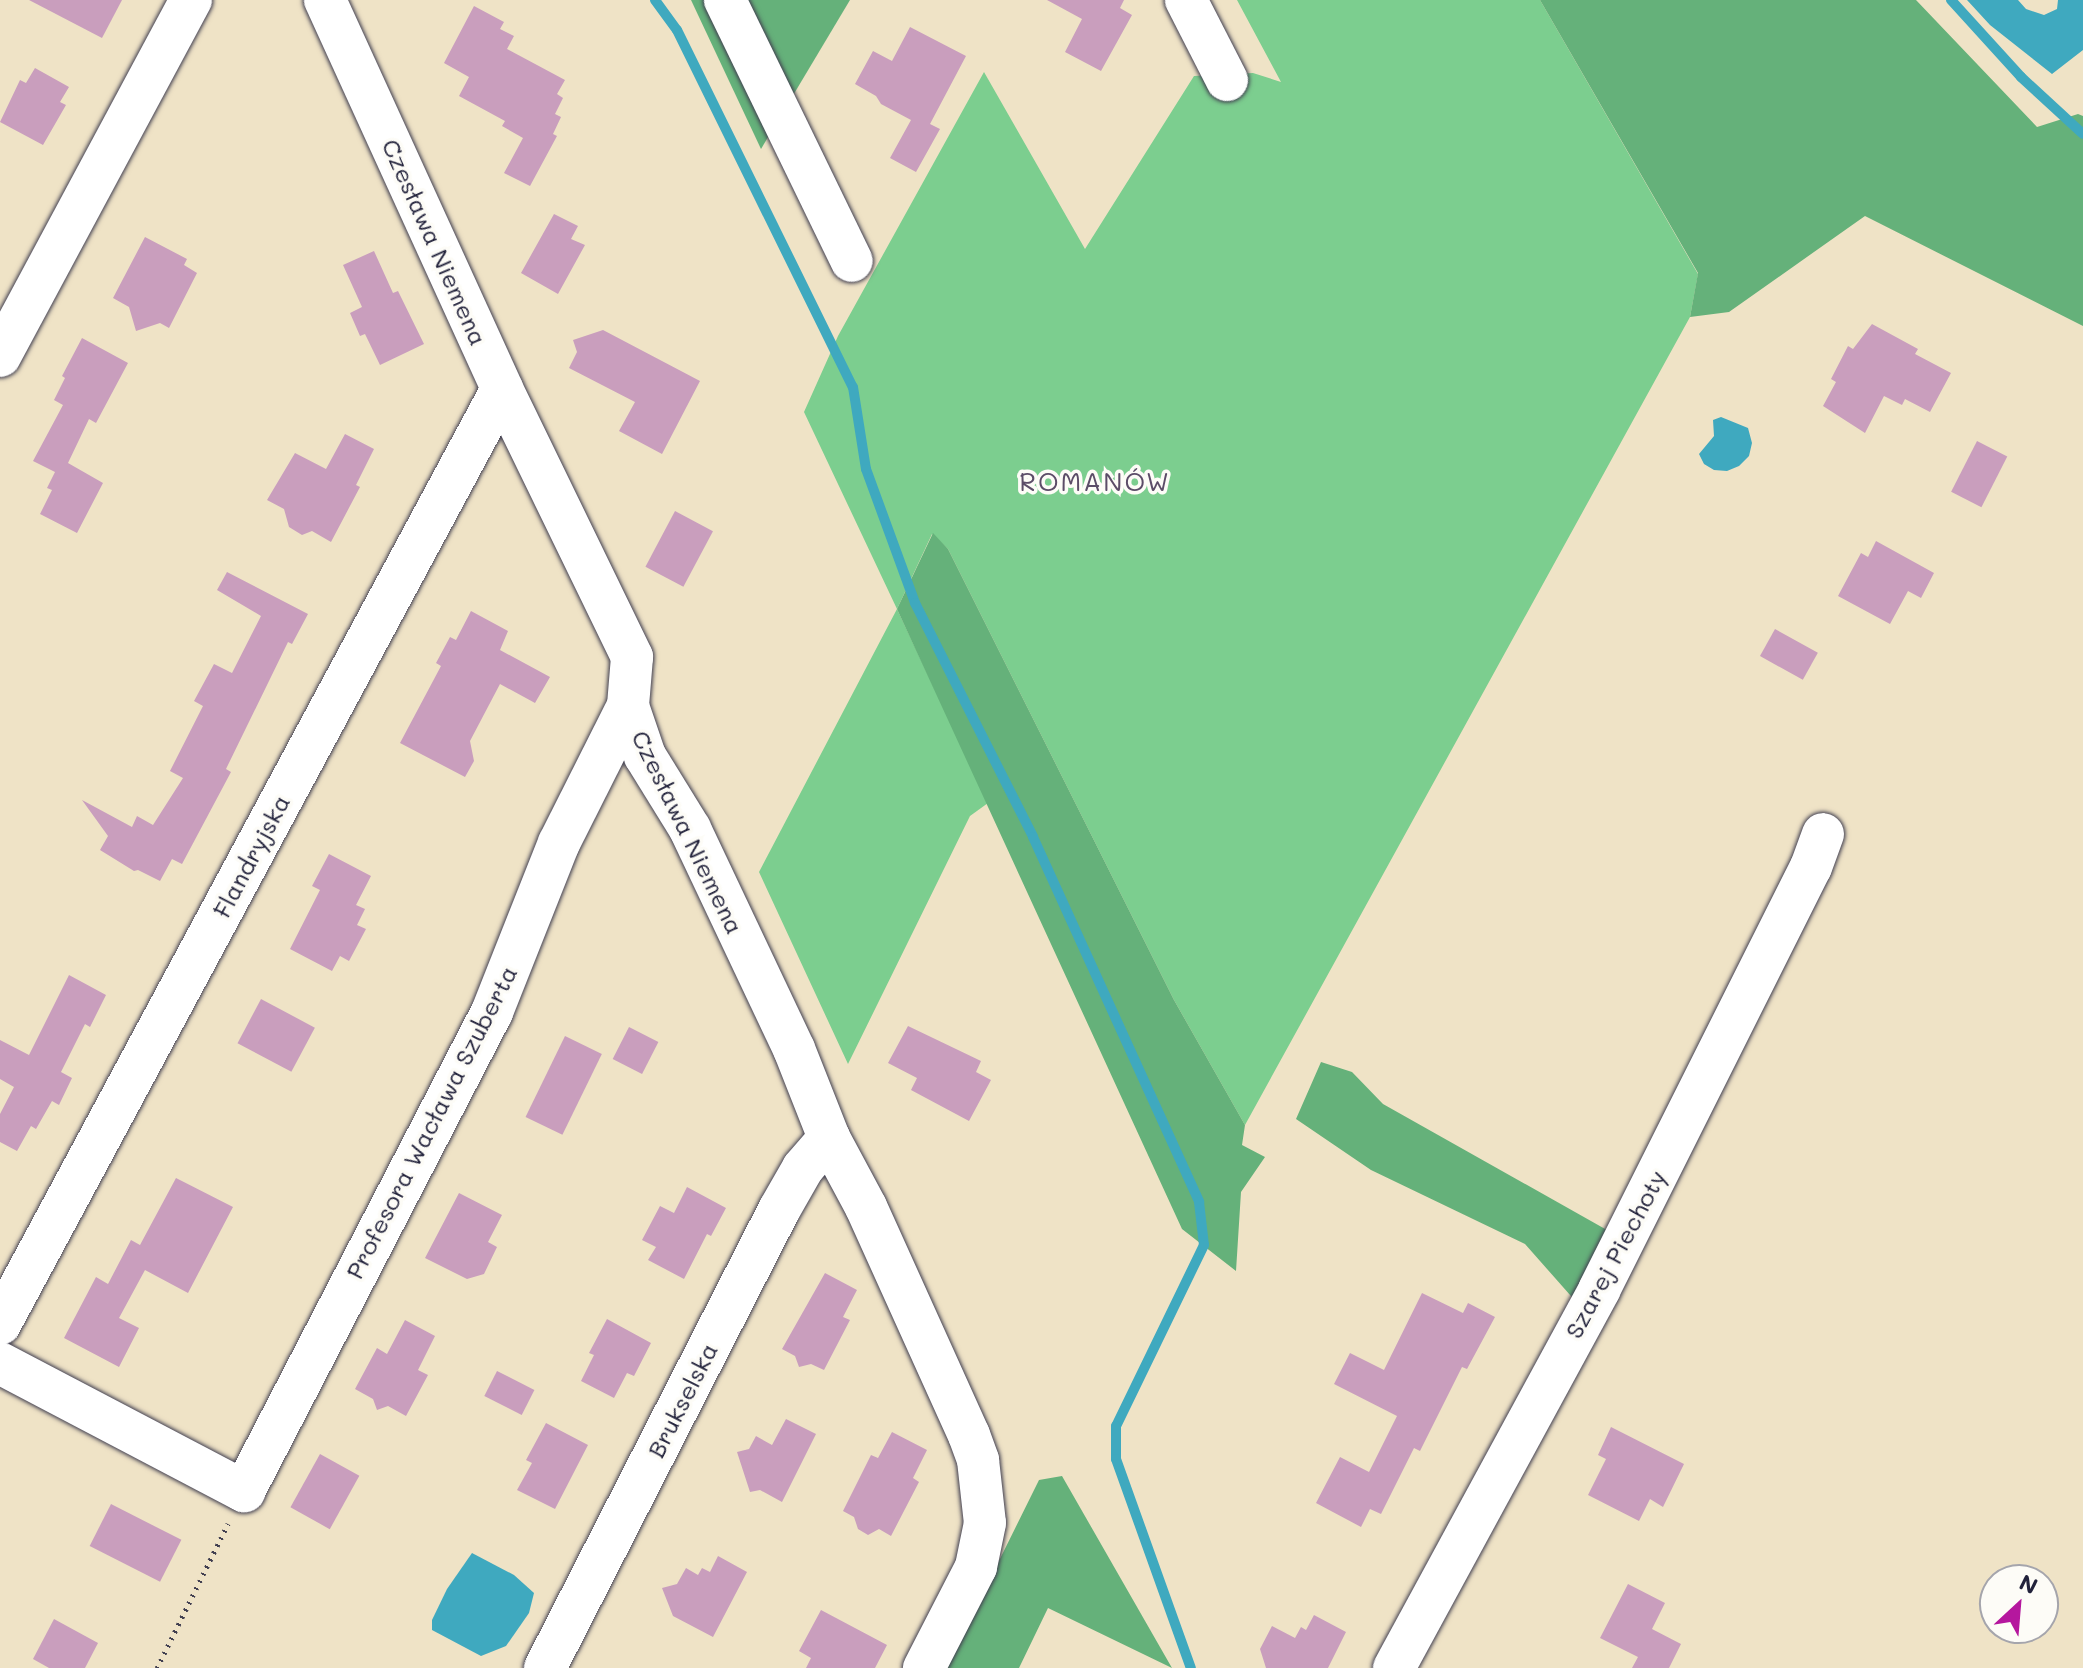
<!DOCTYPE html>
<meta charset="utf-8">
<style>
body{margin:0}
#map{position:relative;width:2083px;height:1668px;overflow:hidden;background:#efe3c6;font-family:Mali,sans-serif}
div>[style]{position:absolute}
[style*='--x']{left:calc(var(--x)*1px);top:calc(var(--y)*1px);width:calc(var(--w)*1px);rotate:calc(var(--a)*1deg)}
.green>*{inset:0;background:#7cce8f}
.forest>*{inset:0;background:#65b17a}
.water>*{inset:0;background:#3fa9bf}
.stream>*{height:10px;margin:-5px;padding:0 5px;transform-origin:5px;border-radius:5px;background:#3fa9bf}
.building>*{inset:0;background:#c99ebd;transform-origin:0 0}
.path>*{height:5px;margin-top:-2.5px;transform-origin:0;background:repeating-linear-gradient(90deg,#413f50 0 2px,transparent 0 8px)}
.roads{filter:drop-shadow(0 0 2px #413f50) drop-shadow(0 0 2px #413f50)}
.minor>*{height:42px;margin:-21px;padding:0 21px;transform-origin:21px;border-radius:21px;background:#fff}
span{translate:-50% -50%;white-space:nowrap;text-align:center;line-height:1.15;-webkit-text-stroke:7px #fdfcf7;paint-order:stroke}
.street-label{font-size:24px;color:#22223b}
.neighbourhood-label{font-size:26px;color:#5c4d68;letter-spacing:2px}
.north{position:absolute;left:1979px;top:1564px;width:80px;height:80px;box-sizing:border-box;background:#fdfcf7;border:2px solid #a5a5ac;border-radius:50%;rotate:26deg;font-size:22px;font-weight:700;line-height:32px;text-align:center;color:#22223b}
.north::after{content:'';display:block;margin:auto;width:28px;height:36px;background:#b5179e;clip-path:polygon(50% 0,100% 100%,50% 72%,0 100%)}
</style>
<div id="map">
<div class="green">
<div style="clip-path:polygon(1237px 0,1540px 0,1698px 274px,1690px 317px,1245px 1125px,1174px 1000px,948px 549px,932px 534px,897px 609px,988px 803px,970px 816px,848px 1064px,759px 872px,897px 609px,804px 412px,838px 336px,984px 72px,1085px 249px,1194px 76px,1253px 73px,1281px 82px)"></div>
</div>
<div class="forest">
<div style="clip-path:polygon(691px 0,850px 0,761px 149px)"></div>
<div style="clip-path:polygon(1540px 0,1916px 0,2037px 127px,2078px 114px,2083px 116px,2083px 326px,1865px 216px,1729px 312px,1690px 317px,1698px 273px)"></div>
<div style="clip-path:polygon(933px 533px,948px 549px,1174px 1000px,1245px 1125px,1242px 1145px,1265px 1157px,1241px 1192px,1236px 1271px,1182px 1229px,897px 609px)"></div>
<div style="clip-path:polygon(1321px 1062px,1352px 1072px,1383px 1104px,1614px 1234px,1578px 1304px,1525px 1244px,1371px 1170px,1296px 1119px)"></div>
<div style="clip-path:polygon(1062px 1476px,1172px 1668px,1048px 1608px,1019px 1668px,946px 1668px,1039px 1480px)"></div>
</div>
<div class="water">
<div style="clip-path:polygon(1967px 0,2018px 0,2026px 9px,2044px 15px,2057px 9px,2058px 0,2083px 0,2083px 50px,2052px 74px,1990px 25px)"></div>
<div style="clip-path:polygon(1721px 417px,1748px 428px,1752px 443px,1749px 456px,1739px 466px,1727px 471px,1714px 470px,1704px 464px,1699px 454px,1714px 436px,1713px 420px)"></div>
<div style="clip-path:polygon(472px 1553px,514px 1575px,534px 1593px,529px 1613px,506px 1646px,481px 1656px,432px 1630px,432px 1620px,447px 1589px)"></div>
</div>
<div class="stream">
<div style="--x:655;--y:0;--w:37;--a:54"></div>
<div style="--x:677;--y:30;--w:398;--a:63.8"></div>
<div style="--x:853;--y:387;--w:83;--a:81"></div>
<div style="--x:866;--y:469;--w:143;--a:69.9"></div>
<div style="--x:915;--y:603;--w:262;--a:63.2"></div>
<div style="--x:1033;--y:837;--w:401;--a:65.5"></div>
<div style="--x:1199;--y:1202;--w:43;--a:83.4"></div>
<div style="--x:1204;--y:1245;--w:201;--a:115.9"></div>
<div style="--x:1116;--y:1426;--w:33;--a:90"></div>
<div style="--x:1116;--y:1459;--w:222;--a:70.3"></div>
<div style="--x:1951;--y:0;--w:104;--a:47.7"></div>
<div style="--x:2021;--y:77;--w:84;--a:42.6"></div>
</div>
<div class="building">
<div style="clip-path:polygon(29px 0,122px 0,102px 38px)"></div>
<div style="clip-path:polygon(1047px 0,1124px 0,1120px 8px,1132px 15px,1101px 71px,1065px 52px,1082px 19px)"></div>
<div style="clip-path:polygon(474px 6px,504px 22px,500px 29px,514px 36px,507px 49px,565px 80px,557px 94px,563px 98px,555px 114px,561px 117px,553px 134px,557px 136px,530px 186px,504px 173px,523px 138px,502px 126px,505px 121px,459px 96px,469px 77px,444px 63px)"></div>
<div style="clip-path:polygon(910px 27px,966px 56px,930px 124px,940px 129px,916px 172px,890px 158px,911px 120px,881px 104px,876px 96px,855px 84px,873px 51px,892px 61px)"></div>
<div style="clip-path:polygon(35px 68px,69px 87px,60px 102px,66px 105px,43px 145px,0 122px,20px 80px,26px 83px)"></div>
<div style="clip-path:polygon(554px 214px,578px 226px,571px 239px,585px 245px,558px 294px,521px 273px)"></div>
<div style="clip-path:polygon(145px 237px,187px 259px,184px 265px,197px 273px,169px 328px,160px 323px,136px 331px,129px 307px,113px 298px)"></div>
<div style="clip-path:polygon(374px 251px,393px 293px,398px 291px,424px 344px,380px 365px,365px 334px,360px 336px,350px 313px,362px 307px,343px 265px)"></div>
<div style="clip-path:polygon(1872px 324px,1918px 349px,1915px 354px,1951px 373px,1930px 412px,1905px 399px,1902px 405px,1884px 396px,1865px 433px,1823px 406px,1836px 382px,1831px 379px,1848px 346px,1853px 349px)"></div>
<div style="clip-path:polygon(603px 330px,700px 381px,662px 454px,619px 431px,635px 402px,569px 368px,577px 352px,573px 340px)"></div>
<div style="clip-path:polygon(82px 338px,128px 363px,96px 423px,89px 419px,68px 463px,103px 483px,77px 533px,40px 514px,52px 490px,47px 488px,55px 472px,33px 461px,63px 405px,54px 400px,65px 378px,62px 376px)"></div>
<div style="clip-path:polygon(345px 434px,374px 449px,356px 485px,360px 487px,331px 542px,312px 531px,302px 535px,289px 527px,284px 509px,267px 500px,295px 453px,326px 469px)"></div>
<div style="left:1977px;top:441px;width:34px;height:57px;rotate:27deg"></div>
<div style="left:675px;top:511px;width:43px;height:63px;rotate:28deg"></div>
<div style="clip-path:polygon(1876px 541px,1934px 573px,1921px 598px,1908px 591px,1890px 624px,1838px 596px,1861px 553px,1868px 557px)"></div>
<div style="clip-path:polygon(227px 572px,308px 614px,292px 644px,288px 642px,226px 769px,231px 772px,182px 864px,172px 859px,160px 881px,138px 870px,134px 871px,100px 850px,108px 836px,82px 800px,132px 827px,137px 816px,153px 825px,183px 778px,170px 771px,203px 706px,194px 701px,214px 664px,232px 673px,261px 616px,217px 590px)"></div>
<div style="clip-path:polygon(471px 611px,508px 631px,500px 650px,550px 677px,535px 703px,500px 684px,470px 741px,474px 761px,465px 777px,400px 743px,441px 666px,436px 663px,450px 637px,456px 640px)"></div>
<div style="left:1775px;top:629px;width:49px;height:31px;rotate:29deg"></div>
<div style="clip-path:polygon(329px 854px,371px 876px,356px 905px,365px 909px,357px 925px,366px 929px,349px 961px,340px 956px,332px 971px,290px 949px,320px 890px,312px 886px)"></div>
<div style="clip-path:polygon(69px 975px,106px 995px,90px 1027px,85px 1024px,61px 1072px,72px 1078px,59px 1105px,52px 1101px,36px 1129px,31px 1126px,17px 1151px,0 1142px,0 1114px,14px 1087px,0 1079px,0 1040px,29px 1055px)"></div>
<div style="left:261px;top:999px;width:61px;height:50px;rotate:28deg"></div>
<div style="clip-path:polygon(908px 1026px,981px 1061px,976px 1072px,991px 1080px,969px 1121px,911px 1090px,917px 1078px,888px 1063px)"></div>
<div style="left:629px;top:1027px;width:33px;height:36px;rotate:27deg"></div>
<div style="left:565px;top:1036px;width:41px;height:90px;rotate:26deg"></div>
<div style="clip-path:polygon(176px 1178px,233px 1207px,188px 1293px,145px 1270px,119px 1318px,139px 1328px,119px 1367px,64px 1338px,96px 1277px,108px 1284px,131px 1240px,140px 1245px)"></div>
<div style="clip-path:polygon(687px 1187px,726px 1208px,711px 1236px,707px 1234px,684px 1279px,648px 1260px,656px 1247px,642px 1240px,660px 1206px,674px 1213px)"></div>
<div style="clip-path:polygon(459px 1193px,502px 1215px,488px 1242px,497px 1247px,484px 1274px,467px 1279px,425px 1258px)"></div>
<div style="clip-path:polygon(825px 1273px,857px 1290px,843px 1317px,850px 1320px,824px 1370px,811px 1364px,799px 1367px,795px 1356px,782px 1349px)"></div>
<div style="clip-path:polygon(1422px 1293px,1463px 1313px,1468px 1303px,1495px 1317px,1467px 1369px,1462px 1367px,1420px 1451px,1414px 1448px,1381px 1514px,1370px 1509px,1361px 1527px,1316px 1503px,1340px 1457px,1369px 1472px,1397px 1416px,1334px 1384px,1350px 1353px,1384px 1370px)"></div>
<div style="clip-path:polygon(607px 1319px,651px 1343px,634px 1376px,627px 1373px,614px 1398px,581px 1381px,594px 1355px,589px 1353px)"></div>
<div style="clip-path:polygon(405px 1320px,435px 1336px,418px 1370px,428px 1375px,406px 1416px,388px 1406px,377px 1410px,373px 1399px,355px 1389px,377px 1348px,387px 1354px)"></div>
<div style="left:497px;top:1371px;width:42px;height:28px;rotate:27deg"></div>
<div style="clip-path:polygon(786px 1419px,816px 1434px,782px 1502px,760px 1490px,750px 1492px,737px 1452px,749px 1449px,756px 1436px,772px 1445px)"></div>
<div style="clip-path:polygon(546px 1423px,588px 1445px,555px 1509px,517px 1490px,532px 1463px,526px 1460px)"></div>
<div style="clip-path:polygon(1611px 1427px,1684px 1464px,1663px 1507px,1650px 1499px,1639px 1521px,1588px 1495px,1606px 1459px,1598px 1455px)"></div>
<div style="clip-path:polygon(892px 1432px,927px 1450px,913px 1478px,919px 1482px,891px 1536px,879px 1529px,868px 1535px,858px 1529px,854px 1517px,843px 1511px,871px 1455px,878px 1458px)"></div>
<div style="left:320px;top:1454px;width:45px;height:61px;rotate:29deg"></div>
<div style="left:111px;top:1504px;width:79px;height:47px;rotate:27deg"></div>
<div style="clip-path:polygon(718px 1556px,747px 1572px,713px 1637px,673px 1616px,662px 1588px,677px 1584px,686px 1568px,698px 1575px,702px 1568px,710px 1572px)"></div>
<div style="clip-path:polygon(1628px 1584px,1665px 1603px,1652px 1629px,1681px 1644px,1669px 1668px,1632px 1668px,1638px 1657px,1600px 1638px)"></div>
<div style="clip-path:polygon(821px 1610px,887px 1645px,875px 1668px,806px 1668px,811px 1658px,799px 1651px)"></div>
<div style="clip-path:polygon(1314px 1615px,1346px 1632px,1328px 1668px,1266px 1668px,1260px 1649px,1272px 1626px,1295px 1638px,1301px 1627px,1306px 1630px)"></div>
<div style="clip-path:polygon(54px 1619px,98px 1643px,85px 1668px,49px 1668px,33px 1659px)"></div>
</div>
<div class="path">
<div style="--x:157;--y:1668;--w:161;--a:-63.8"></div>
</div>
<div class="roads">
<div class="minor">
<div style="--x:325;--y:0;--w:427;--a:65.5"></div>
<div style="--x:502;--y:389;--w:298;--a:64.1"></div>
<div style="--x:632;--y:657;--w:49;--a:94.7"></div>
<div style="--x:628;--y:706;--w:53;--a:71.2"></div>
<div style="--x:645;--y:756;--w:86;--a:58.3"></div>
<div style="--x:690;--y:829;--w:243;--a:64.7"></div>
<div style="--x:794;--y:1049;--w:96;--a:68.5"></div>
<div style="--x:829;--y:1138;--w:78;--a:61.8"></div>
<div style="--x:866;--y:1207;--w:250;--a:65.7"></div>
<div style="--x:969;--y:1435;--w:27;--a:70"></div>
<div style="--x:978;--y:1460;--w:63;--a:83.7"></div>
<div style="--x:985;--y:1523;--w:45;--a:101.6"></div>
<div style="--x:976;--y:1567;--w:114;--a:117.2"></div>
<div style="--x:725;--y:0;--w:290;--a:64.1"></div>
<div style="--x:1186;--y:0;--w:90;--a:62.9"></div>
<div style="--x:0;--y:356;--w:404;--a:-61.8"></div>
<div style="--x:0;--y:1324;--w:1061;--a:-61.77"></div>
<div style="--x:0;--y:1363;--w:276;--a:27.7"></div>
<div style="--x:244;--y:1491;--w:539;--a:-62.63"></div>
<div style="--x:492;--y:1012;--w:182;--a:-68.4"></div>
<div style="--x:559;--y:843;--w:153;--a:-63.3"></div>
<div style="--x:545;--y:1668;--w:514;--a:-62.94"></div>
<div style="--x:779;--y:1210;--w:48;--a:-60.3"></div>
<div style="--x:803;--y:1168;--w:40;--a:-49"></div>
<div style="--x:1394;--y:1668;--w:430;--a:-61.5"></div>
<div style="--x:1599;--y:1290;--w:473;--a:-63.4"></div>
<div style="--x:1811;--y:867;--w:35;--a:-70"></div>
</div>
</div>
<div class="street-label">
<span style="left:435px;top:242px;rotate:66deg">Czesława Niemena</span>
<span style="left:688px;top:832px;rotate:64deg">Czesława Niemena</span>
<span style="left:251px;top:856px;rotate:-62deg">Flandryjska</span>
<span style="left:431px;top:1122px;rotate:-63deg">Profesora Wacława Szuberta</span>
<span style="left:1615px;top:1254px;rotate:-62deg">Szarej Piechoty</span>
<span style="left:682px;top:1400px;rotate:-63deg">Brukselska</span>
</div>
<div class="neighbourhood-label">
<span style="left:1095px;top:482px">ROMANÓW</span>
</div>
<div class="north">N</div>
</div>
